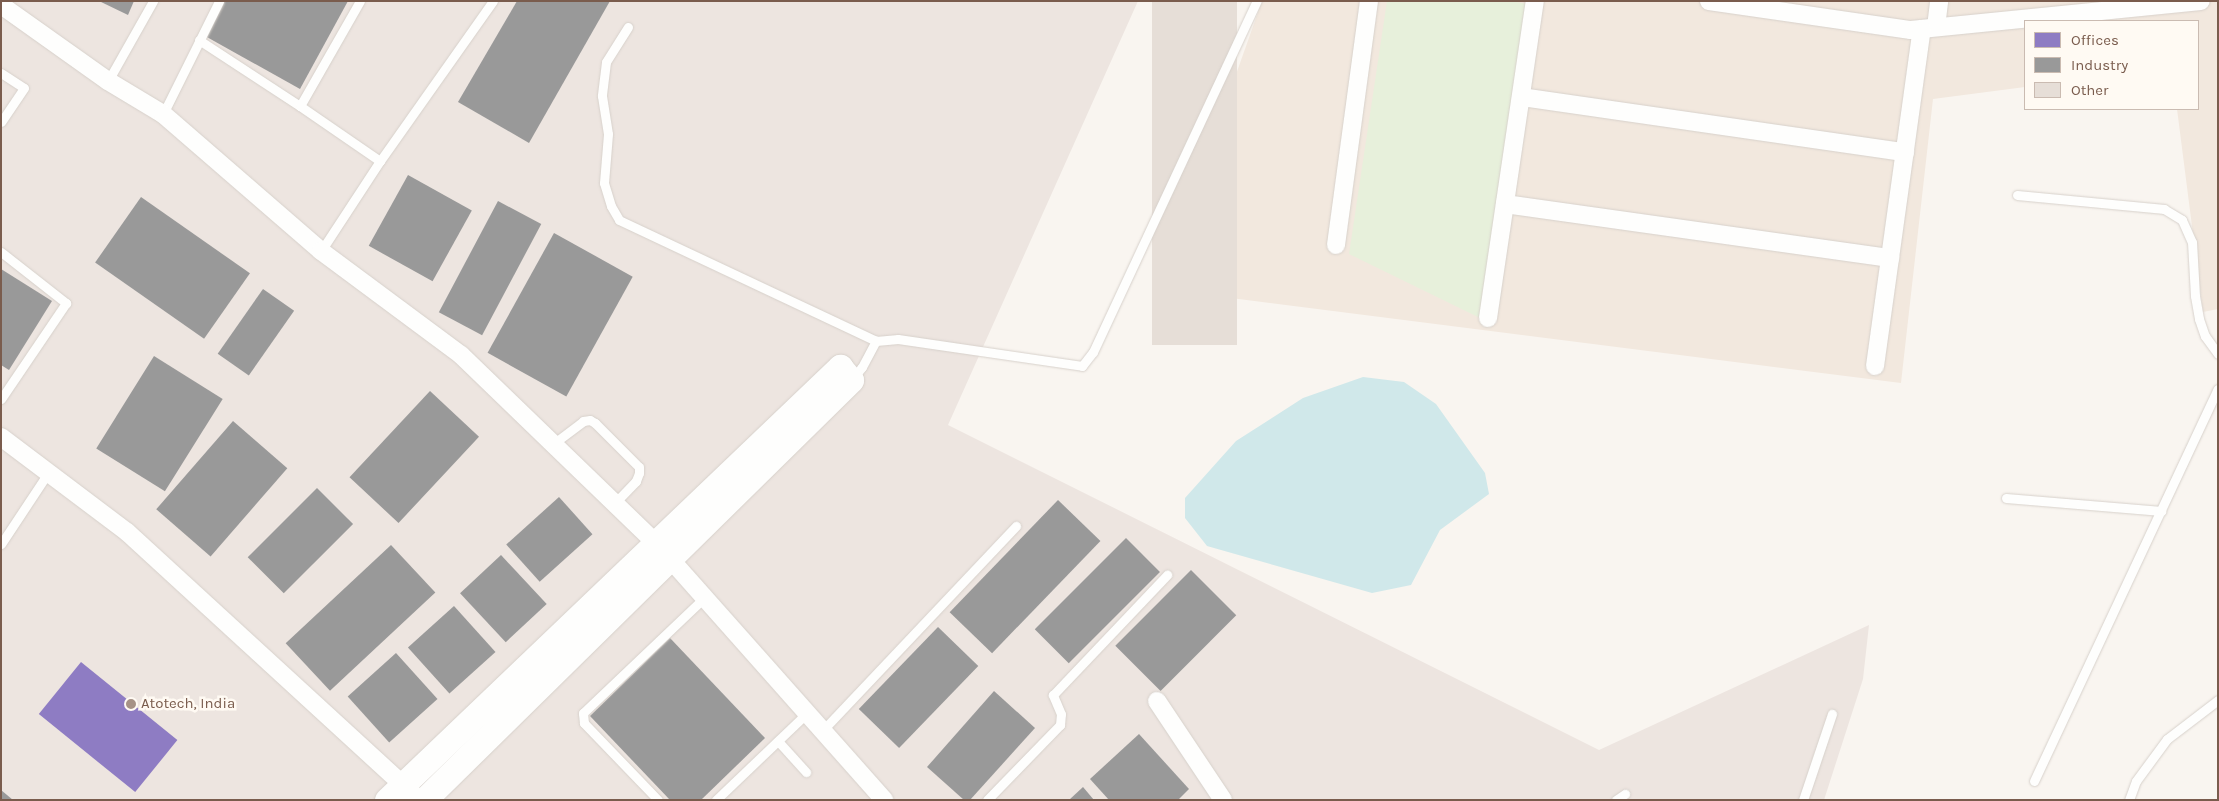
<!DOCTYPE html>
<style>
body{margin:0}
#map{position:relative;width:2219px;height:801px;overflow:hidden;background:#f9f5f0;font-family:Karla,sans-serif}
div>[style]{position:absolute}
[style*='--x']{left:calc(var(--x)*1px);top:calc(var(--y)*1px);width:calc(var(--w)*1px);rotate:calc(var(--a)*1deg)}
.residential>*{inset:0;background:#f2e8de}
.industrial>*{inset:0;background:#ede5e0}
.green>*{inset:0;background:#e7f0db}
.water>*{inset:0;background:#d0e8ea}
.offices>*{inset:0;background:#8e7cc3;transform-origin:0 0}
.industry>*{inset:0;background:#999;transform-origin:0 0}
.building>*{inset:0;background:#e6ded7;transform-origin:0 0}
.roads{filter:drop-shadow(0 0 1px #d7d1cb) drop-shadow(0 0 1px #d7d1cb)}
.lane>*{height:9px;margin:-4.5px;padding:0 4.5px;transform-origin:4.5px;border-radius:4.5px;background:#fefefd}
.street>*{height:18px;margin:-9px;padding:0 9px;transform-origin:9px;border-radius:9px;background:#fefefd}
.secondary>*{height:25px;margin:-12.5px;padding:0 12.5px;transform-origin:12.5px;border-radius:12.5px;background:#fefefd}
.dots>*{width:14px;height:14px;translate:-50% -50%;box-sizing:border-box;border:2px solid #fffaf3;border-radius:50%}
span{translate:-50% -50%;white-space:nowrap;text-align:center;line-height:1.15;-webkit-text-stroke:5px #fffaf3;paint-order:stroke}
.poi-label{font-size:15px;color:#7a5c4d}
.left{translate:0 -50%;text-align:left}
.frame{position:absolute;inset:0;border:2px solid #7a5c4d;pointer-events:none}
.legend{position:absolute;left:2024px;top:20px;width:175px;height:90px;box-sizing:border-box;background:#fffaf3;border:1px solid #cabbb1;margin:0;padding:6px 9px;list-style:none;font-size:15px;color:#7a5c4d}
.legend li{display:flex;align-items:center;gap:10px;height:25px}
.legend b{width:25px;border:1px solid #cabbb1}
</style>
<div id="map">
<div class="residential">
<div style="clip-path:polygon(1262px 1px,2218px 1px,2218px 309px,2203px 312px,2177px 109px,2198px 109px,2198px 21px,2025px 21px,2025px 87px,1933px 99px,1901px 383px,1160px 289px)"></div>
</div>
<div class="industrial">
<div style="clip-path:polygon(1px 1px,1138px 1px,948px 425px,1599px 750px,1869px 625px,1863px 679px,1824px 800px,1px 800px)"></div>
</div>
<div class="green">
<div style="clip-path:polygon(1387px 1px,1511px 1px,1527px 4px,1482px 319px,1349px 254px)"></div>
</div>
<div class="water">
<div style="clip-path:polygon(1363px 377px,1404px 382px,1436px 404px,1485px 473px,1489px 494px,1440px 530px,1411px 585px,1372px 593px,1207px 546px,1185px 518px,1185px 498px,1236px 441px,1303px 398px)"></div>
</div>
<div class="offices">
<div style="left:81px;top:662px;width:124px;height:67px;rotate:39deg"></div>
</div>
<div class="industry">
<div style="clip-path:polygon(99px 1px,134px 1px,128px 15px)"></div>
<div style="clip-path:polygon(224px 1px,348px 1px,300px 89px,205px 36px)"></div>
<div style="clip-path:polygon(517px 1px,610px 1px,529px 143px,458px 102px)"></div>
<div style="left:408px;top:175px;width:73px;height:81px;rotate:29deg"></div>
<div style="left:141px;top:197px;width:133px;height:80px;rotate:35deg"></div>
<div style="left:498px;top:201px;width:49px;height:126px;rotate:28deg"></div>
<div style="left:554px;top:233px;width:90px;height:137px;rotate:29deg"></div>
<div style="clip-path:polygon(1px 269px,52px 301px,9px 370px,1px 365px)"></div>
<div style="left:263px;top:289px;width:38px;height:79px;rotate:35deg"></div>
<div style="left:154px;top:356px;width:81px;height:109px;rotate:32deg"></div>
<div style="left:430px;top:391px;width:67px;height:118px;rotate:43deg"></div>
<div style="left:233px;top:421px;width:72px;height:117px;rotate:41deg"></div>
<div style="left:317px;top:488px;width:51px;height:98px;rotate:45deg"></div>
<div style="left:559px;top:497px;width:50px;height:71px;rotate:48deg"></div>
<div style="left:1058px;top:500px;width:59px;height:156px;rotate:44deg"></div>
<div style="left:1126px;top:538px;width:48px;height:129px;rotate:45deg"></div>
<div style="left:391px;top:545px;width:65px;height:144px;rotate:47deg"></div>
<div style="left:501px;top:555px;width:67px;height:56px;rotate:47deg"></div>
<div style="left:1191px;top:570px;width:64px;height:107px;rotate:45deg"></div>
<div style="left:454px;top:606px;width:62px;height:62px;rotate:48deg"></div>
<div style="left:938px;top:627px;width:56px;height:114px;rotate:44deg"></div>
<div style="clip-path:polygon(670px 638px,765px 738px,701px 800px,670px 800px,590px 716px)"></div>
<div style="left:396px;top:653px;width:62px;height:65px;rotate:48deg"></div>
<div style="clip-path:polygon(994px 691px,1035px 728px,970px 800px,964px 800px,927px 767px)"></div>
<div style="clip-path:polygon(1139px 734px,1189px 789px,1178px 800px,1109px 800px,1090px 779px)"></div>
<div style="clip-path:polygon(1083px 787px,1094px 800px,1069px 800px)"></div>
<div style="clip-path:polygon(1px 790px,13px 800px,1px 800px)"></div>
</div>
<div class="building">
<div style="left:1152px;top:1px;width:85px;height:344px"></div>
</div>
<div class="roads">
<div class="lane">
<div style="--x:628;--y:27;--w:41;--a:122.2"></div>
<div style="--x:606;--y:62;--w:34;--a:97"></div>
<div style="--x:602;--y:96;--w:38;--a:81"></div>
<div style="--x:608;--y:134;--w:49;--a:94.7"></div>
<div style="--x:604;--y:183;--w:24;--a:73"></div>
<div style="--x:611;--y:206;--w:16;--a:60"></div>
<div style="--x:619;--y:220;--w:284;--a:25.2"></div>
<div style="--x:199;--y:40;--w:121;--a:33.2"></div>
<div style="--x:300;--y:106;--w:97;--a:34.5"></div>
<div style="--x:1;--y:73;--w:27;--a:33"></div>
<div style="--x:24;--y:88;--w:41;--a:124.1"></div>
<div style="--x:108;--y:81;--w:92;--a:-60.6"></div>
<div style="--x:300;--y:106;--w:121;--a:-60.3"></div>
<div style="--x:163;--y:114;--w:126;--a:-63.6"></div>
<div style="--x:2017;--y:195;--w:148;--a:5.4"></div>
<div style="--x:2164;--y:209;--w:21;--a:31"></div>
<div style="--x:2182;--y:220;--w:24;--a:66"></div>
<div style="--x:2192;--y:242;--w:54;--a:86.8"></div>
<div style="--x:2195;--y:296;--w:23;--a:80"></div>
<div style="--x:2199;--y:319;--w:18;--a:71"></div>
<div style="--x:2205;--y:336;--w:22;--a:54"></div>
<div style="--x:321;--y:251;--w:108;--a:-56.8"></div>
<div style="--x:380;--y:161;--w:196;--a:-54.8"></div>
<div style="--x:1;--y:252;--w:83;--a:38.1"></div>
<div style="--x:66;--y:303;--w:116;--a:124.1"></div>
<div style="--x:853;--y:378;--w:14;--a:-51"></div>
<div style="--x:862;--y:367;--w:30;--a:-62"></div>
<div style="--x:876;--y:341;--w:22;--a:-5"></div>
<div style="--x:898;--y:339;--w:186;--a:8.3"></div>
<div style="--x:1082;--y:366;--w:18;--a:-52"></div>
<div style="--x:1093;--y:352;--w:387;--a:-65"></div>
<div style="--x:553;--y:444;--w:38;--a:-37"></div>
<div style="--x:583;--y:421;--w:7;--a:-8"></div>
<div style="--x:590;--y:420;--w:6;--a:31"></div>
<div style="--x:595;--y:423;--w:62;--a:45"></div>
<div style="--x:639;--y:467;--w:6;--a:90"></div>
<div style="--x:639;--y:473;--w:9;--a:111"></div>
<div style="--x:636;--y:481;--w:30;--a:134"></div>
<div style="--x:2006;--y:498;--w:156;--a:4.8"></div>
<div style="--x:1;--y:544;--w:85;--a:-56.5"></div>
<div style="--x:823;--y:730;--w:281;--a:-46.6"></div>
<div style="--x:778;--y:741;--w:42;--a:47.9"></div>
<div style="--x:2034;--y:781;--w:433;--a:-64.9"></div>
<div style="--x:658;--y:800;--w:107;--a:-133.9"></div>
<div style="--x:584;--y:723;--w:10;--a:-96"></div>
<div style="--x:583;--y:713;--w:168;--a:-43.6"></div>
<div style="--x:716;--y:800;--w:126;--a:-43.7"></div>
<div style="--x:987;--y:800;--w:105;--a:-45.8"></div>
<div style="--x:1060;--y:725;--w:11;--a:-85"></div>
<div style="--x:1061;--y:714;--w:21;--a:-113"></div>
<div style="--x:1053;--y:695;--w:166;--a:-46.5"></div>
<div style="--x:1616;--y:800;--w:11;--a:-34"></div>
<div style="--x:1803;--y:800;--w:91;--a:-71.4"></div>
<div style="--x:2129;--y:800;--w:20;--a:-70"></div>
<div style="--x:2136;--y:781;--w:52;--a:-53.6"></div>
<div style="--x:2167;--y:739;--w:64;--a:-37.4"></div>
</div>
<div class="street">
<div style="--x:1709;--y:1;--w:204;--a:8.2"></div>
<div style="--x:1911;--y:30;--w:291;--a:-5.7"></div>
<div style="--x:1;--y:5;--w:131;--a:35.4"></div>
<div style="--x:108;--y:81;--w:64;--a:31"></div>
<div style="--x:163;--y:114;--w:209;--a:40.9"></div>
<div style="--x:321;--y:251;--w:174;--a:36.6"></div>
<div style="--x:461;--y:355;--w:271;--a:44"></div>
<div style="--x:656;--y:543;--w:344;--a:48.4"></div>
<div style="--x:1936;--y:27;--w:26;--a:-83"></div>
<div style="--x:1521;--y:97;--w:388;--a:8.2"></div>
<div style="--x:1505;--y:204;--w:389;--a:8"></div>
<div style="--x:1336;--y:245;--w:246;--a:-82.3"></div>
<div style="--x:1488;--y:318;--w:320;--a:-81.6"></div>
<div style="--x:1875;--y:366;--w:340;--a:-82.1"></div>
<div style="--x:1;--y:437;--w:158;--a:37"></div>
<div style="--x:127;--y:532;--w:396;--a:42.5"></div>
<div style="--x:1157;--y:701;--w:119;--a:56.3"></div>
</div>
<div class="secondary">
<div style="--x:387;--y:800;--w:627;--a:-43.71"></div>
<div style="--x:840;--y:367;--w:17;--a:50"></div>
<div style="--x:851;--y:380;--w:599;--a:135.47"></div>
</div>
</div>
<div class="dots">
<div style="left:131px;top:704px;background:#a69286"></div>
</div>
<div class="poi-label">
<span class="left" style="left:141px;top:704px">Atotech, India</span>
</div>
<div class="frame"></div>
<ul class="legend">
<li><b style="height:14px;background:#8e7cc3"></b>Offices</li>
<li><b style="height:14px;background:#999"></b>Industry</li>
<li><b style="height:14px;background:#e6ded7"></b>Other</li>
</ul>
</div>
